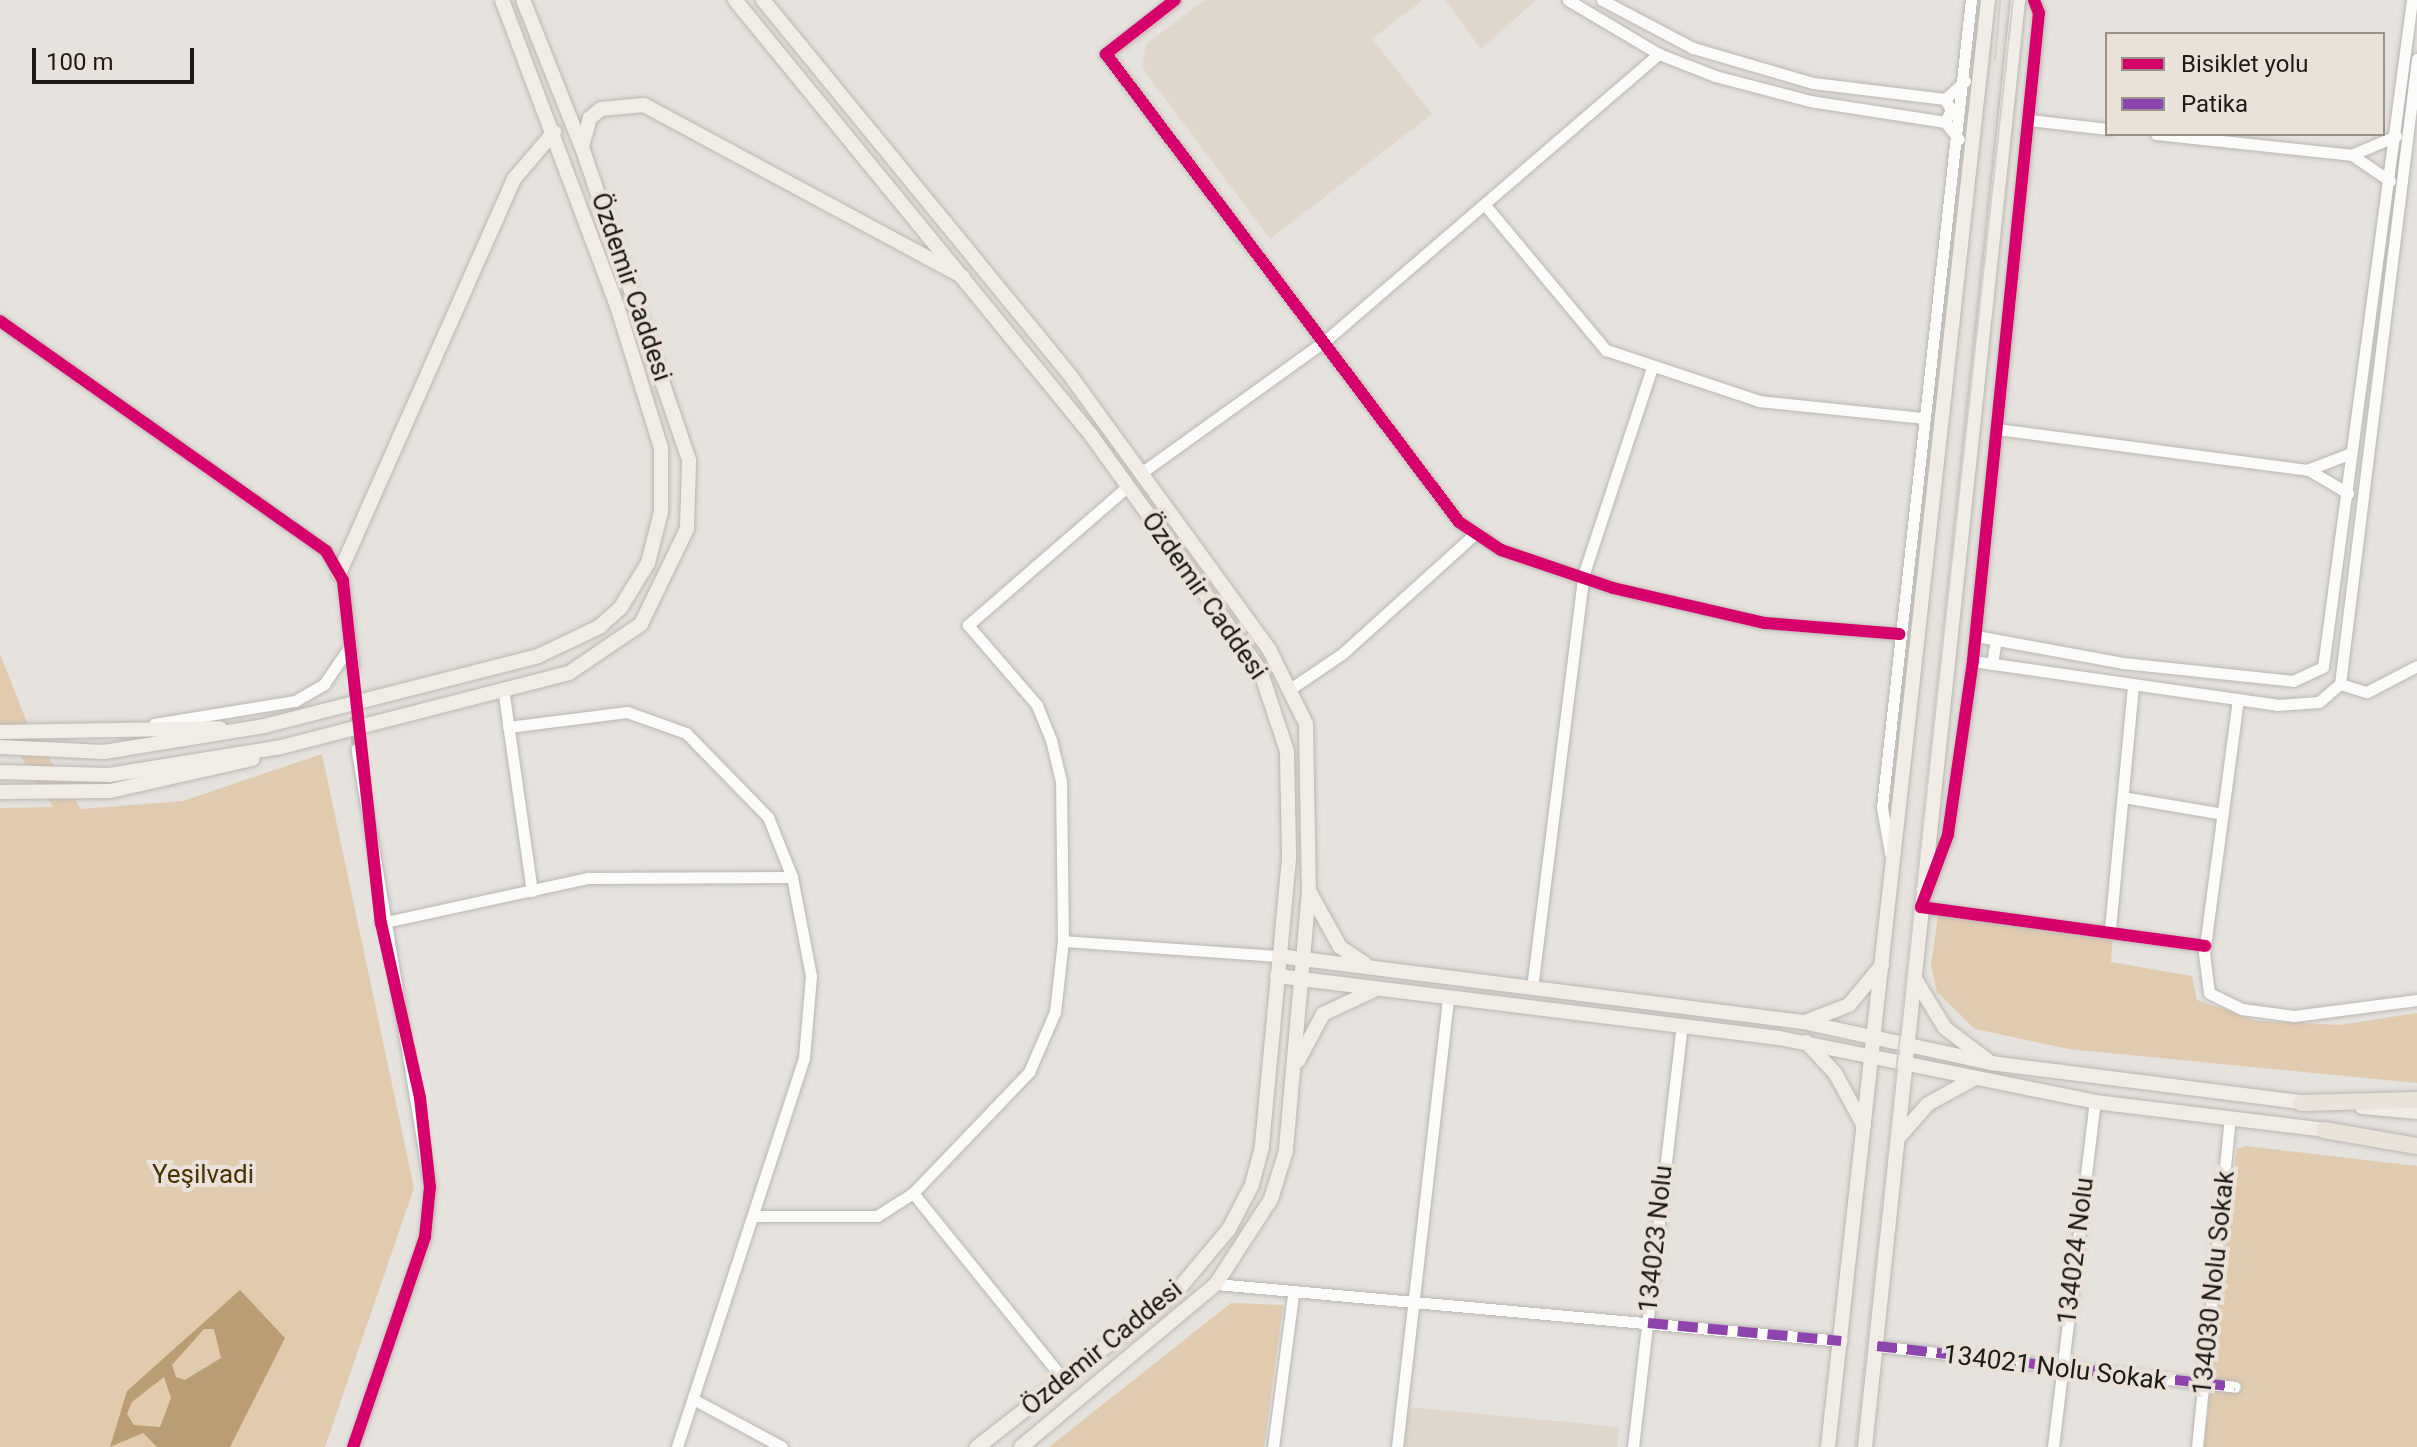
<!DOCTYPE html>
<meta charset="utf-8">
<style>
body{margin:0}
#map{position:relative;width:2417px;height:1447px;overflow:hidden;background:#e6e2dd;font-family:Roboto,sans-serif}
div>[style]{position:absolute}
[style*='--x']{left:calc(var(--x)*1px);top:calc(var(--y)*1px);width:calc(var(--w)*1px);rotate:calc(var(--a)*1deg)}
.built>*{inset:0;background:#e0d7cc}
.green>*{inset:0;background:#e1cbaf}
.water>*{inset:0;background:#b99d74}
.minor-tunnel>*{height:11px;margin-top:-5.5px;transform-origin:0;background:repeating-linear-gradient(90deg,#bebab5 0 11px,transparent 0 16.5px)}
.roads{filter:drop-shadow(0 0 2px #bab7b3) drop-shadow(0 0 2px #bab7b3)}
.minor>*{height:11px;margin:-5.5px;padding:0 5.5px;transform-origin:5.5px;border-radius:5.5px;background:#fbfbfa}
.major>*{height:14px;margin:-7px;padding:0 7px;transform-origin:7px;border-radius:7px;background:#f1ece6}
.highway>*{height:16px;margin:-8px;padding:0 8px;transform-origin:8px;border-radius:8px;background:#eae3d9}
.tram>*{height:2px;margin:-1px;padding:0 1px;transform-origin:1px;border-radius:1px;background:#d0cfce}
.quiet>*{height:10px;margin-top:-5px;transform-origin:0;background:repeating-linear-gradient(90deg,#8e44ad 0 20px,transparent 0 30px)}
.cycleway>*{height:12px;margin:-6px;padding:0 6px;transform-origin:6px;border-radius:6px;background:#d6006c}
span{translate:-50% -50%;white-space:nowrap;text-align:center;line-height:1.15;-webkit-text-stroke:8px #eae2d9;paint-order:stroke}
.street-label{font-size:26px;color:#1c1a16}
.park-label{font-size:26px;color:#4b3000}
.legend{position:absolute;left:2105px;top:32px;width:280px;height:104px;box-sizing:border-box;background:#eae2d9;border:2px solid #98928b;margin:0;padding:10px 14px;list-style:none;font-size:24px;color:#1c1a16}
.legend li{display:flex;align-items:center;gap:16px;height:40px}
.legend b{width:40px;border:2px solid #98928b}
.scale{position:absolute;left:32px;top:48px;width:162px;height:36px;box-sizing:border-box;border:4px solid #1c1a16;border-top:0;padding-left:10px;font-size:24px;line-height:28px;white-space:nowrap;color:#1c1a16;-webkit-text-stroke:6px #eae2d9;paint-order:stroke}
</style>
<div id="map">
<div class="built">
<div style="clip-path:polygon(1205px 0,1423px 0,1372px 39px,1432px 114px,1270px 239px,1142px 68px,1146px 44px)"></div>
<div style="clip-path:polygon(1445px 0,1536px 0,1481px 49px)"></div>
<div style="clip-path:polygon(1418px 1408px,1619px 1427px,1617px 1447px,1404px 1447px,1408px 1409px)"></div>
</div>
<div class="green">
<div style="clip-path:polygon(0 654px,28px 725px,81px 809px,183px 801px,322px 754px,414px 1188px,325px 1447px,0 1447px,0 808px,53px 807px,0 725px)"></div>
<div style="clip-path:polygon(1938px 916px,2113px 938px,2111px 962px,2192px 976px,2197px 1000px,2258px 1021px,2340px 1025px,2417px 1013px,2417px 1083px,2069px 1049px,1975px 1029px,1937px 992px,1931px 965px)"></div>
<div style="clip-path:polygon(2246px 1146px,2417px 1166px,2417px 1447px,2204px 1447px,2237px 1149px)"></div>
<div style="clip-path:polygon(1231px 1303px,1283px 1305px,1264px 1447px,1049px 1447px)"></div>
</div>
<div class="water">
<div style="clip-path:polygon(evenodd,240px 1290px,285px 1338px,230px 1447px,157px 1447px,143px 1433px,110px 1447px,127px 1391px,240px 1290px,204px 1329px,214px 1329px,221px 1358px,185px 1380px,176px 1377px,172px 1365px,204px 1329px,240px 1290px,164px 1377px,171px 1398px,160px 1427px,134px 1425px,127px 1414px,132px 1402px,164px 1377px)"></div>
</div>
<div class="minor-tunnel">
<div style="--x:353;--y:667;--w:82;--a:87.2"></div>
</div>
<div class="roads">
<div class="minor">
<div style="--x:1175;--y:0;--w:88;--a:142"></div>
<div style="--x:1106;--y:54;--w:586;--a:52.97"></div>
<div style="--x:1459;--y:522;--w:50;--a:33.7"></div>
<div style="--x:1501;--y:550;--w:118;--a:18.7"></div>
<div style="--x:1613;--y:588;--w:156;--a:13"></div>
<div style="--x:1765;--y:623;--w:135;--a:4.7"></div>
<div style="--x:1568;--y:0;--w:106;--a:30.7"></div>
<div style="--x:1659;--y:54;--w:60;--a:21.4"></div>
<div style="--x:1715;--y:76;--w:98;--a:14.7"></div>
<div style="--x:1810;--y:101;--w:137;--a:8.8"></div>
<div style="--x:1945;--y:122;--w:22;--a:51"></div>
<div style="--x:1602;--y:0;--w:103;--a:27.8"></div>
<div style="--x:1693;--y:48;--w:125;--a:16.3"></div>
<div style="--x:1813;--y:83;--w:133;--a:6.9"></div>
<div style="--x:1945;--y:99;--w:27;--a:-42"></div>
<div style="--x:2034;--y:0;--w:14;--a:69"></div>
<div style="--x:2039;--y:13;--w:651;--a:95.82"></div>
<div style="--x:1973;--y:661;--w:176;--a:98.2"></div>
<div style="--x:1948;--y:835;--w:77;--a:110.6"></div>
<div style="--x:1921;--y:907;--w:287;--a:7.8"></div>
<div style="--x:1945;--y:99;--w:13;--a:61"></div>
<div style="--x:1951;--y:110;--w:13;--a:117"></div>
<div style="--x:2029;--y:120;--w:79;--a:6.6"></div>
<div style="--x:2156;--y:134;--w:196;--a:6.1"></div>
<div style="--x:2351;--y:155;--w:49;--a:-22.9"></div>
<div style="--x:2352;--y:155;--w:46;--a:34.4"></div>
<div style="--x:1485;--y:205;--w:189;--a:50.2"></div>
<div style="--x:1606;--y:350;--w:161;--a:18.4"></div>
<div style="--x:1759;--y:401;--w:166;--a:5.9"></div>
<div style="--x:0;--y:321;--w:399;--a:35.2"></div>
<div style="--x:326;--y:551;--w:34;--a:60"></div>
<div style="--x:343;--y:581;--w:87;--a:83.4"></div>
<div style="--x:1997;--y:429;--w:313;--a:7.5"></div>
<div style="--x:2307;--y:470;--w:47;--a:-21.1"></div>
<div style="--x:2312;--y:472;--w:42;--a:30.3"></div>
<div style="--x:1141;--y:473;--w:228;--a:-35.7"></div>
<div style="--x:1326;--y:340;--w:439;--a:-40.7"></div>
<div style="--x:1976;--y:636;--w:149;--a:10.4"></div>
<div style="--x:2123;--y:663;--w:171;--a:6"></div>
<div style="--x:2293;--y:681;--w:33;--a:-25"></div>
<div style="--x:2323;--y:667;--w:673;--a:-82.4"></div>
<div style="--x:1973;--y:661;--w:307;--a:8.2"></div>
<div style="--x:2277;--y:705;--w:42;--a:-4.1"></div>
<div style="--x:2319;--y:702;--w:28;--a:-41"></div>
<div style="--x:2340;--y:684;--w:630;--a:-82.98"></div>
<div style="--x:1992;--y:664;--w:24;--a:-81"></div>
<div style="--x:2340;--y:684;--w:28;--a:17"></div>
<div style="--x:2367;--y:692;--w:56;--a:-27.5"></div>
<div style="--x:1293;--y:687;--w:60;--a:-34.2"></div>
<div style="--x:1343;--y:653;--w:179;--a:-42.1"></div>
<div style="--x:503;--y:688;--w:205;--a:81.9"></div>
<div style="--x:2238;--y:699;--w:256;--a:97.6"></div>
<div style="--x:2204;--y:953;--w:40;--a:82.9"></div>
<div style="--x:2209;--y:993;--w:37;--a:26"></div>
<div style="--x:2242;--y:1009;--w:52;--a:7.7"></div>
<div style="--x:2294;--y:1016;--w:124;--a:-7.4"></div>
<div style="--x:154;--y:724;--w:143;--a:-9.3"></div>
<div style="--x:295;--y:701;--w:34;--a:-30"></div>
<div style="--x:324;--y:684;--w:46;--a:-55.6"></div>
<div style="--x:508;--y:727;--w:120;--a:-7.2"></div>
<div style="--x:627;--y:712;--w:63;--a:19.6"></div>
<div style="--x:686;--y:733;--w:117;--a:45.7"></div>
<div style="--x:768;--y:817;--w:65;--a:68.2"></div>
<div style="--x:792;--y:877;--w:101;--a:79.1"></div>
<div style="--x:811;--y:976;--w:82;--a:94.9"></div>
<div style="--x:804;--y:1058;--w:409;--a:108.1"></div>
<div style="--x:2123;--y:797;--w:101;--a:9.6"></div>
<div style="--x:1890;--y:853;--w:47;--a:-99.9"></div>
<div style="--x:1882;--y:807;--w:812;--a:-83.71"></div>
<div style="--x:381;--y:923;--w:212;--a:-12.3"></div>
<div style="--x:588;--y:878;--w:204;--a:-0.3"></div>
<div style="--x:2110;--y:929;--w:245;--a:-84.6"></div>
<div style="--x:1063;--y:941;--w:160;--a:-90.7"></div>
<div style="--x:1061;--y:781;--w:42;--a:-103.7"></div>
<div style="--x:1051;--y:740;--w:38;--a:-112"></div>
<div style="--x:1037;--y:705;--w:106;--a:-130.8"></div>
<div style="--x:968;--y:625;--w:211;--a:-41"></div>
<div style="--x:1532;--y:988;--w:415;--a:-82.9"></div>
<div style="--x:1583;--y:576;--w:220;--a:-71.7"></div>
<div style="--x:913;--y:1193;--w:240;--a:51.1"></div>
<div style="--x:757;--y:1216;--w:120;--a:0"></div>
<div style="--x:877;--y:1216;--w:43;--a:-32.6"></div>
<div style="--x:913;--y:1193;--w:168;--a:-46.2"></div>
<div style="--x:1029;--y:1072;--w:65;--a:-66.6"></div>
<div style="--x:1055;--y:1012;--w:71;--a:-83.6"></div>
<div style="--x:1063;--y:941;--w:217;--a:4"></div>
<div style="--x:1216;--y:1284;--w:628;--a:5.21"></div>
<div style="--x:1877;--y:1346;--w:360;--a:6.5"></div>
<div style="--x:693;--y:1399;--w:101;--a:28.3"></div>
<div style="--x:353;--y:1447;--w:222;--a:-71.1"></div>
<div style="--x:425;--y:1237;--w:50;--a:-84.3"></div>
<div style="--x:430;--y:1187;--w:444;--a:-99.5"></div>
<div style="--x:1273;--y:1447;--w:153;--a:-82.5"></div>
<div style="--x:1397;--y:1447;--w:451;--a:-83.5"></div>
<div style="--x:1633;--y:1447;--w:420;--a:-83.4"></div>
<div style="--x:2053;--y:1447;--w:348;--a:-83.1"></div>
<div style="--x:2197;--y:1447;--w:330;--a:-84.3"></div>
</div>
<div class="major">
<div style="--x:735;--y:0;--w:562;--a:50.7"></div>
<div style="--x:1091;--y:435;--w:289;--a:54.3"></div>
<div style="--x:1260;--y:670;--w:85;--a:71.6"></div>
<div style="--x:1287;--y:751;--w:108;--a:88.9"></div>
<div style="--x:1289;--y:859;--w:289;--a:95.4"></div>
<div style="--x:1262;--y:1147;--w:39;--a:105"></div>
<div style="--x:1252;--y:1185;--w:50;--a:117.6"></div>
<div style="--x:1229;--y:1229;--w:81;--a:130"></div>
<div style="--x:1177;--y:1291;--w:254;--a:142"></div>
<div style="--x:763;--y:0;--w:488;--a:50.7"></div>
<div style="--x:1072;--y:378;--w:337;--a:54"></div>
<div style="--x:1270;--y:651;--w:81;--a:63.7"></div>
<div style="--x:1306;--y:724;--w:167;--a:89"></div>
<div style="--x:1309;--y:891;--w:261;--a:95.1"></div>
<div style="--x:1286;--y:1151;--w:50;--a:107.4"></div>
<div style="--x:1271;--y:1199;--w:101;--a:122.9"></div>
<div style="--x:1216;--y:1284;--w:254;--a:140.1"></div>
<div style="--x:582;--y:147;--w:30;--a:-75"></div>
<div style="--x:590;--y:118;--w:14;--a:-39"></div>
<div style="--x:601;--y:109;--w:43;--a:-5.3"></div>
<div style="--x:644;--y:105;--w:362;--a:28.3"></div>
<div style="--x:339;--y:574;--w:432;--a:-66.1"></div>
<div style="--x:514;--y:179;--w:62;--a:-49.6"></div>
<div style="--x:0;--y:732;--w:220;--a:-1"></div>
<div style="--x:0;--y:747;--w:104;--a:2.8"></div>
<div style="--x:104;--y:752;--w:162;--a:-9.2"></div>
<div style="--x:264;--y:726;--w:283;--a:-14.3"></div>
<div style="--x:538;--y:656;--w:68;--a:-25.4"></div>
<div style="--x:599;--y:627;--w:30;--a:-42"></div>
<div style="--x:621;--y:607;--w:52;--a:-58.5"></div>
<div style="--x:648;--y:563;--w:53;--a:-75.7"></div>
<div style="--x:661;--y:512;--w:64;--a:-90"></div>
<div style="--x:661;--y:448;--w:149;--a:-107.2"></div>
<div style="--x:617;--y:306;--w:327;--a:-110.6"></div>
<div style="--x:0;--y:772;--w:109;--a:1.6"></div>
<div style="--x:109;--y:775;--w:174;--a:-9.2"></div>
<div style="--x:281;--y:747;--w:297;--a:-14.4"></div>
<div style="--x:569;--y:673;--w:87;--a:-34.2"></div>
<div style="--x:641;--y:624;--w:106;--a:-64.2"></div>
<div style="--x:687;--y:529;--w:69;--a:-88.3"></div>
<div style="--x:689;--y:460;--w:330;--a:-108.9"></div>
<div style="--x:582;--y:148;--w:159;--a:-111.7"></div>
<div style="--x:0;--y:792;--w:110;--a:-0.5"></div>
<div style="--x:110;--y:791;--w:146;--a:-12.7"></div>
<div style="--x:1309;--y:891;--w:64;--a:61"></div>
<div style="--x:1340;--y:947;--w:30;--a:34"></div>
<div style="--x:1279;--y:956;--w:528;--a:7.18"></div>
<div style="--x:1803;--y:1022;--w:192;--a:12.3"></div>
<div style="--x:1991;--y:1063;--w:321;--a:7.2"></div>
<div style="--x:1277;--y:976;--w:506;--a:7.04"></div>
<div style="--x:1779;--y:1038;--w:322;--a:11.4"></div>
<div style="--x:2095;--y:1102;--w:240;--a:6.9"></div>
<div style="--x:1915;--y:979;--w:57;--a:58.5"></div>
<div style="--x:1945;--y:1028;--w:53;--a:37.3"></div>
<div style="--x:1805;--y:1022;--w:47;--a:-21.1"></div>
<div style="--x:1849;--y:1005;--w:52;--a:-50.5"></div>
<div style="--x:1806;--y:1042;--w:42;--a:46.9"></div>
<div style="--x:1835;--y:1073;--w:60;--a:61.3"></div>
<div style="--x:1298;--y:1061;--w:53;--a:-62"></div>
<div style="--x:1323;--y:1014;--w:54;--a:-25.1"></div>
<div style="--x:2362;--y:1107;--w:55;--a:5.2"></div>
<div style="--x:1898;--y:1138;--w:45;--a:-48.6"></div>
<div style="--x:1928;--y:1104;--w:54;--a:-29"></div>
<div style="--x:1828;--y:1447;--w:1456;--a:-83.69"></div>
<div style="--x:1865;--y:1447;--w:1455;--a:-83.96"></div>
</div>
<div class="highway">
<div style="--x:2301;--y:1103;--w:116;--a:-1.5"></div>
<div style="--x:2324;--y:1130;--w:94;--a:9.8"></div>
</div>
</div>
<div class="tram">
<div style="--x:1995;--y:60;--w:60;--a:-85.2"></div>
<div style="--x:1855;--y:1447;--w:1456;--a:-83.77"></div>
</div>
<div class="quiet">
<div style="--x:1648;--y:1323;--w:194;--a:5.3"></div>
<div style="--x:1877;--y:1346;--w:360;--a:6.5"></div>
</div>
<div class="cycleway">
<div style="--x:1175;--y:0;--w:88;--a:142"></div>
<div style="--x:1106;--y:54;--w:586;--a:52.97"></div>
<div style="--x:1459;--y:522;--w:50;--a:33.7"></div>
<div style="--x:1501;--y:550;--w:118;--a:18.7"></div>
<div style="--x:1613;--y:588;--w:156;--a:13"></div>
<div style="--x:1765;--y:623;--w:135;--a:4.7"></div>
<div style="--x:2034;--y:0;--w:14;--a:69"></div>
<div style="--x:2039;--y:13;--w:651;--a:95.82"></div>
<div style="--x:1973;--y:661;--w:176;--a:98.2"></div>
<div style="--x:1948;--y:835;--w:77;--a:110.6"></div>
<div style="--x:1921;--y:907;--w:287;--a:7.8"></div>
<div style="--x:0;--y:321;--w:399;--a:35.2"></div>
<div style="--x:326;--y:551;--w:34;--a:60"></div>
<div style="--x:343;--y:581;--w:344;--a:83.7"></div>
<div style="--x:381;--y:923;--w:179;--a:77.4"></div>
<div style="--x:420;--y:1098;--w:90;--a:83.6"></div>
<div style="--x:430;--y:1187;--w:50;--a:95.7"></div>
<div style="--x:425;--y:1237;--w:222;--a:108.9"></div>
</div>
<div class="street-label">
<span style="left:631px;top:287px;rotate:71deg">Özdemir Caddesi</span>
<span style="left:1204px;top:596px;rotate:55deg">Özdemir Caddesi</span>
<span style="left:1656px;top:1239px;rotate:-84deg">134023 Nolu</span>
<span style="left:2076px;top:1251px;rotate:-83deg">134024 Nolu</span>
<span style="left:2214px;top:1283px;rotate:-84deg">134030 Nolu Sokak</span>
<span style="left:1102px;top:1348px;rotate:-39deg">Özdemir Caddesi</span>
<span style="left:2055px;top:1368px;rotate:7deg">134021 Nolu Sokak</span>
</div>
<div class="park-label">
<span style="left:203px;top:1175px">Yeşilvadi</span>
</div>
<ul class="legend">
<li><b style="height:10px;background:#d6006c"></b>Bisiklet yolu</li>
<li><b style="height:10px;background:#8e44ad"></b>Patika</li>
</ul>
<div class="scale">100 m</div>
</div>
